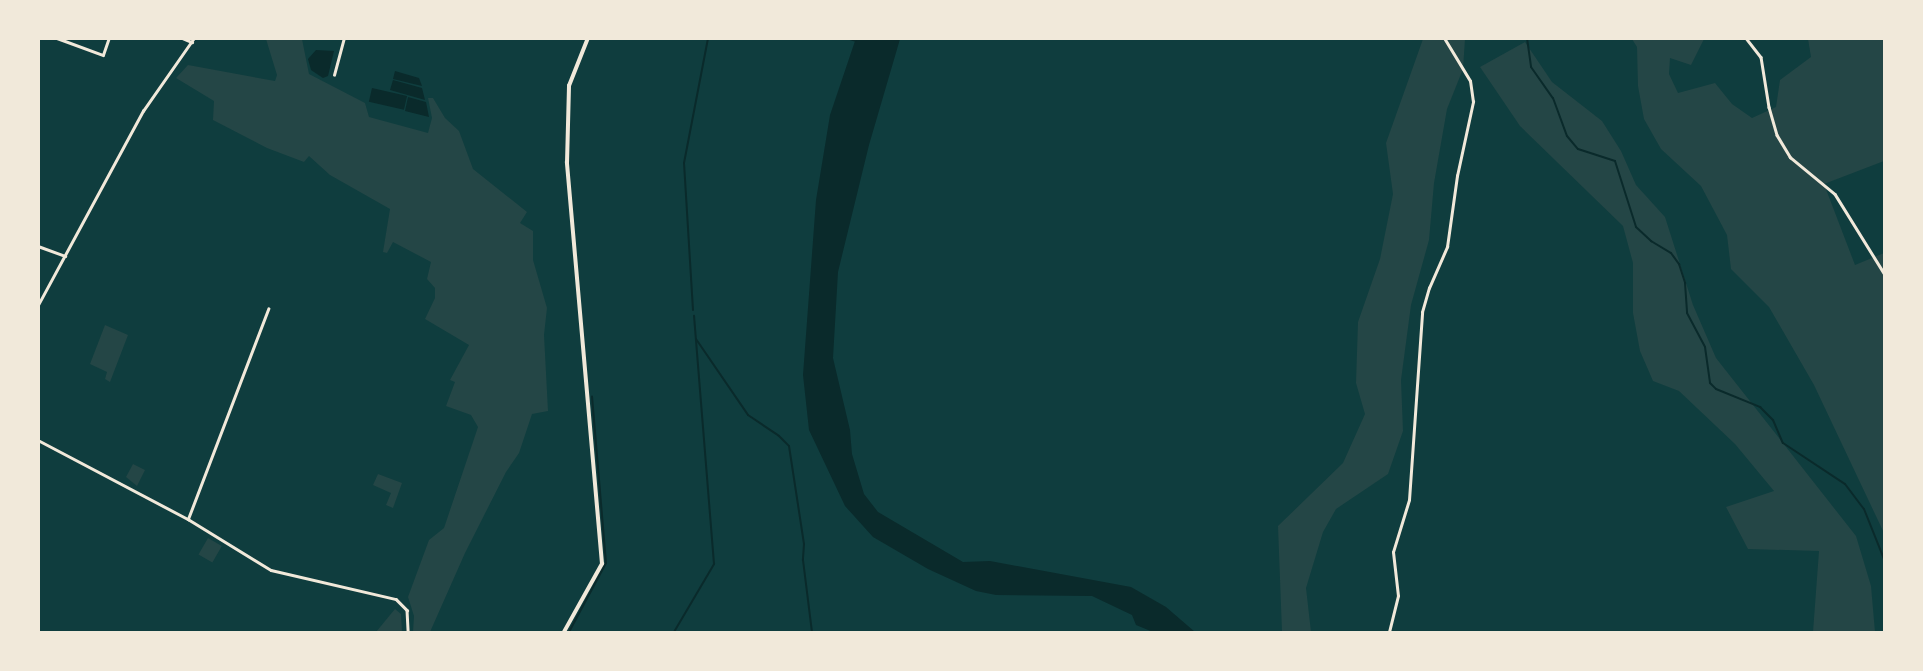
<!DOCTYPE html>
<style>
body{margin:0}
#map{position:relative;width:1923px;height:671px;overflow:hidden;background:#0f3d3e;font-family:"IBM Plex Sans",sans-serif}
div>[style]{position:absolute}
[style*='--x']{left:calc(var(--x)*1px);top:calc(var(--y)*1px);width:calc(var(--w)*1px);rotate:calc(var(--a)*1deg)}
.green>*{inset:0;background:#244646;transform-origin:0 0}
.water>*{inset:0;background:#0a2a2b;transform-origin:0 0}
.stream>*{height:2px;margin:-1px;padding:0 1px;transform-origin:1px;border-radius:1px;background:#0a2a2b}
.minor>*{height:2.5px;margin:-1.25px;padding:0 1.25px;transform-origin:1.25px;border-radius:1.25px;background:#f1e9da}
.tertiary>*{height:3.5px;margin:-1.75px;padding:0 1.75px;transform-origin:1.75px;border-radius:1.75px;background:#f1e9da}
span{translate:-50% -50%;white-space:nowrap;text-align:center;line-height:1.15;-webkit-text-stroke:5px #f1e9da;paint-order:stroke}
.frame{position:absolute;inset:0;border:40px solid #f1e9da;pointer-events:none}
</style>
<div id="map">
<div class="green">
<div style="clip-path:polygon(266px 39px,302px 39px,309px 74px,365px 103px,369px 117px,428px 133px,432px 118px,428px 98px,433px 98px,445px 118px,459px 131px,473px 169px,527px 212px,520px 223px,533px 231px,533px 260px,547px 308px,544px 335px,548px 411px,532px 414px,519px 453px,506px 472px,465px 553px,430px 632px,413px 632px,414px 616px,408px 597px,429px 540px,444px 528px,478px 427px,471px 415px,446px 406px,455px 382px,450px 380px,469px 345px,425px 319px,435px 298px,435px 288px,427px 279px,431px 262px,393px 242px,387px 253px,383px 252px,390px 209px,330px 175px,309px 156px,304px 162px,267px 148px,213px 120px,214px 101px,176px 78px,188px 65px,275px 81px,277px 75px)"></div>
<div style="clip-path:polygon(1423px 39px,1465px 39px,1463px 69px,1447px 109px,1434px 183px,1429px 240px,1411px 305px,1401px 380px,1403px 431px,1388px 474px,1336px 509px,1323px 532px,1306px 588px,1311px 632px,1282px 632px,1278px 526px,1343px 463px,1365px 414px,1356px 383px,1358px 322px,1380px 259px,1393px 194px,1386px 143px)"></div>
<div style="clip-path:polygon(1632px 39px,1704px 39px,1691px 65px,1670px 58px,1669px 74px,1678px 93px,1715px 83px,1732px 104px,1752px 118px,1776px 107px,1780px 80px,1811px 57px,1808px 39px,1884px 39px,1884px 161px,1824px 184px,1855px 265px,1884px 253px,1884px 533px,1814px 385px,1769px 307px,1731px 269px,1727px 235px,1701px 186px,1661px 149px,1644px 119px,1638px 86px,1637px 47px)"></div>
<div style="clip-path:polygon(1525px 42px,1552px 82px,1602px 121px,1621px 151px,1636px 185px,1665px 217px,1693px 305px,1716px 358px,1856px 536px,1871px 586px,1875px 632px,1813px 632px,1819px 551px,1748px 549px,1726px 507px,1774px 491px,1735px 444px,1679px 391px,1653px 381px,1640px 351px,1633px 313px,1633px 263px,1623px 226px,1520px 126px,1480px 67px)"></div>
<div style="clip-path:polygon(105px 325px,128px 335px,110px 382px,105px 379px,107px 372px,90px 364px)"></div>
<div style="clip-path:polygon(133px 464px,145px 470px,137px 486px,126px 477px)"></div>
<div style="clip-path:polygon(378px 474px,402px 483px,393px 508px,386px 505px,391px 493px,373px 485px)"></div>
<div style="left:208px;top:538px;width:16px;height:19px;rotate:30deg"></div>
<div style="clip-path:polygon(395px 609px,401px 614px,402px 632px,376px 632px)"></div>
</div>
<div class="water">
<div style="clip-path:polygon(856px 38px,900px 39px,869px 145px,838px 272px,833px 358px,850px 430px,852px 454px,864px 494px,878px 512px,963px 562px,990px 561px,1131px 587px,1166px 607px,1195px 632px,1153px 632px,1136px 625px,1132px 615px,1092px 596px,996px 595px,976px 591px,928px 569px,873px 537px,845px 506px,809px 430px,803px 375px,816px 200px,830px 115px)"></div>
<div style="clip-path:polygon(316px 50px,334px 51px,328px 76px,323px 78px,311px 70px,308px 59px)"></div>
<div style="clip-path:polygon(395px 71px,419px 78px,422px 86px,393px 79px)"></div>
<div style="clip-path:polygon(393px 80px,422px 88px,425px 100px,390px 90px)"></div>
<div style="left:372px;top:88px;width:36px;height:14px;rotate:13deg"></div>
<div style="clip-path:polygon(408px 97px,426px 102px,429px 117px,405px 111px)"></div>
</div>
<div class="stream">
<div style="--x:847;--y:38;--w:9;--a:18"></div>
<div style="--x:1527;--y:38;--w:29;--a:82"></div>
<div style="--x:1531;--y:67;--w:38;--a:55"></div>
<div style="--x:1553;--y:98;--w:40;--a:69.8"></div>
<div style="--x:1567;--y:136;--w:17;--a:50"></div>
<div style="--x:1578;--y:149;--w:39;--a:18"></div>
<div style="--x:1615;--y:161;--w:69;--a:72.3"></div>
<div style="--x:1636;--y:227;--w:21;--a:43"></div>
<div style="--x:1651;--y:241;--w:23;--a:31"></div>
<div style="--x:1671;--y:253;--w:14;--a:54"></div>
<div style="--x:1679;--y:264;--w:20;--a:72"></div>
<div style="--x:1685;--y:283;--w:30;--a:86"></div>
<div style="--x:1687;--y:313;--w:38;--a:62"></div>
<div style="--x:1705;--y:347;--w:36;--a:82"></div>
<div style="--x:1710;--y:383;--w:8;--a:45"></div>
<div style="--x:1716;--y:389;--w:48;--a:22.2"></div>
<div style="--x:1760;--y:407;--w:18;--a:45"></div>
<div style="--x:1773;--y:420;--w:25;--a:67"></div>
<div style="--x:1783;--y:443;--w:74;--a:33.5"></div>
<div style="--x:1845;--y:484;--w:31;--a:53"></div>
<div style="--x:1864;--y:509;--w:54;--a:68.2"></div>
<div style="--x:693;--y:310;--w:147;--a:-93.5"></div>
<div style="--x:684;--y:163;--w:127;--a:-79.1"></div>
<div style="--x:696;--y:339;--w:92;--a:55.6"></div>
<div style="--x:748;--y:415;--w:37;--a:34"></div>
<div style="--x:779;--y:436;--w:14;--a:45"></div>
<div style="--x:789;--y:446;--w:99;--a:81.3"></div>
<div style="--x:804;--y:544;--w:16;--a:94"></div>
<div style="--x:803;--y:560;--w:73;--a:82.9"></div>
<div style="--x:569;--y:632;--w:78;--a:-61.8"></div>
<div style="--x:606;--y:563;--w:167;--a:-94.8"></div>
<div style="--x:674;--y:632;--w:79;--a:-59.5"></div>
<div style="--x:714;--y:564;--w:249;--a:-94.6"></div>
</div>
<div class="minor">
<div style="--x:57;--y:38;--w:49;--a:20.3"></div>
<div style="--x:103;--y:55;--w:18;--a:-71"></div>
<div style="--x:182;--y:38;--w:11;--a:22"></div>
<div style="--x:1746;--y:38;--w:24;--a:52"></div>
<div style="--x:1761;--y:57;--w:51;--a:80.9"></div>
<div style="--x:1769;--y:107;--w:29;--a:74"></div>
<div style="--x:1777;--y:135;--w:26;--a:59"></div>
<div style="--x:1790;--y:157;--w:58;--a:39.4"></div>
<div style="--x:1835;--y:194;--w:93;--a:58.2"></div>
<div style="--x:334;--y:75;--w:38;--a:-75"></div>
<div style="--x:38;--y:246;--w:29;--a:20"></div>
<div style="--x:38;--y:305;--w:221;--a:-61.6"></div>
<div style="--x:143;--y:111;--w:89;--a:-55.1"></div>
<div style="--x:38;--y:440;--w:170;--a:27.8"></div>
<div style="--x:188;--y:519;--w:97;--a:31.6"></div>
<div style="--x:271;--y:570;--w:128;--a:13.1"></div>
<div style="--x:396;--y:599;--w:16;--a:45"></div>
<div style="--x:407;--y:610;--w:22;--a:87"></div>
<div style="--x:188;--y:519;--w:225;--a:-69.1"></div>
<div style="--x:1389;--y:632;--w:37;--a:-76"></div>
<div style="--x:1398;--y:596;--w:44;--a:-96.5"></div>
<div style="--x:1393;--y:552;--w:54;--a:-72.9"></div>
<div style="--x:1409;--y:500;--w:188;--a:-86"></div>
<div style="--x:1422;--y:312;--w:25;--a:-74"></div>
<div style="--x:1429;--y:288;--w:45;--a:-66.3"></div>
<div style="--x:1447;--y:247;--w:72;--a:-82"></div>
<div style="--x:1457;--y:176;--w:76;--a:-77.8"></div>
<div style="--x:1473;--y:102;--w:21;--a:-98"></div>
<div style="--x:1470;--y:81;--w:50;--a:-121.2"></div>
</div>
<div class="tertiary">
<div style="--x:564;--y:632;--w:78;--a:-60.8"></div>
<div style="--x:602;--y:564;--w:403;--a:-95"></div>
<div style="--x:567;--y:163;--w:77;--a:-88.5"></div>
<div style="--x:569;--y:86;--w:52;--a:-68.4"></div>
</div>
<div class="frame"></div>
</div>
